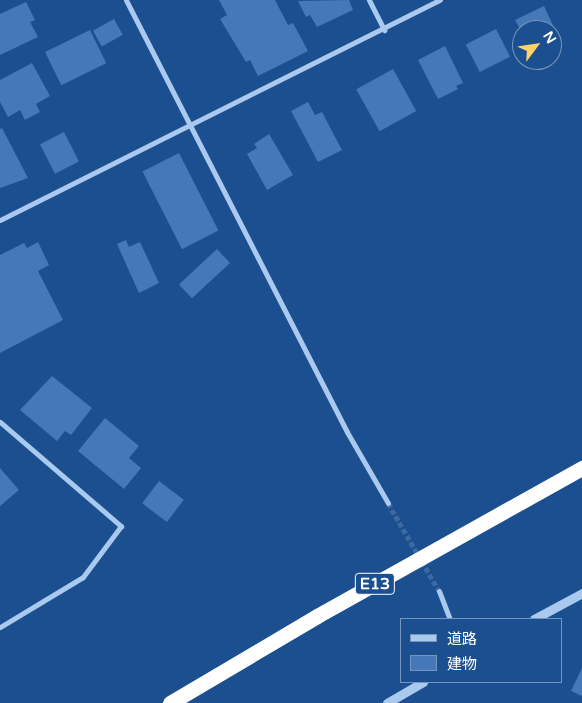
<!DOCTYPE html>
<meta charset="utf-8">
<style>
body{margin:0}
#map{position:relative;width:582px;height:703px;overflow:hidden;background:#1b4f8f;font-family:"Varela Round","Noto Sans JP",sans-serif}
div>[style]{position:absolute}
[style*='--x']{left:calc(var(--x)*1px);top:calc(var(--y)*1px);width:calc(var(--w)*1px);rotate:calc(var(--a)*1deg)}
.building>*{inset:0;background:#4478b7;transform-origin:0 0}
.minor-tunnel>*{height:5px;margin-top:-2.5px;transform-origin:0;background:repeating-linear-gradient(90deg,#3d69a0 0 5px,transparent 0 7.5px)}
.minor>*{height:5px;margin:-2.5px;padding:0 2.5px;transform-origin:2.5px;border-radius:2.5px;background:#a9c9ee}
.tertiary>*{height:9px;margin:-4.5px;padding:0 4.5px;transform-origin:4.5px;border-radius:4.5px;background:#a9c9ee}
.motorway>*{height:15px;margin:-7.5px;padding:0 7.5px;transform-origin:7.5px;border-radius:7.5px;background:#fff}
span{translate:-50% -50%;white-space:nowrap;text-align:center;line-height:1.15;-webkit-text-stroke:4px #1b4f8f;paint-order:stroke}
.shield-label span{padding:1px 4px;background:#1b4f8f;border:1px solid;border-radius:4px;-webkit-text-stroke-width:0}
.shield-label{font-size:16px;color:#fff;font-weight:700}
.legend{position:absolute;left:400px;top:618px;width:162px;height:65px;box-sizing:border-box;background:#1b4f8f;border:1px solid #7695bc;margin:0;padding:6px 9px;list-style:none;font-size:15px;color:#fff}
.legend li{display:flex;align-items:center;gap:10px;height:25px}
.legend b{width:25px;border:1px solid #7695bc}
.north{position:absolute;left:512px;top:20px;width:50px;height:50px;box-sizing:border-box;background:#1b4f8f;border:1px solid #7695bc;border-radius:50%;rotate:59deg;font-size:14px;font-weight:700;line-height:20px;text-align:center;color:#fff}
.north::after{content:'';display:block;margin:auto;width:18px;height:22px;background:#ffd166;clip-path:polygon(50% 0,100% 100%,50% 72%,0 100%)}
</style>
<div id="map">
<div class="building">
<div style="clip-path:polygon(219px 0,275px 0,288px 25px,293px 23px,308px 51px,258px 76px,250px 60px,246px 62px,220px 19px,227px 15px)"></div>
<div style="clip-path:polygon(349px 0,353px 10px,317px 27px,310px 15px,306px 17px,298px 1px)"></div>
<div style="clip-path:polygon(26px 2px,35px 20px,30px 22px,38px 37px,0 55px,0 14px)"></div>
<div style="clip-path:polygon(544px 6px,557px 34px,552px 36px,552px 30px,522px 30px,522px 33px,515px 20px)"></div>
<div style="left:114px;top:19px;width:18px;height:24px;rotate:61deg"></div>
<div style="left:496px;top:29px;width:31px;height:34px;rotate:63deg"></div>
<div style="left:90px;top:30px;width:37px;height:50px;rotate:64deg"></div>
<div style="clip-path:polygon(445px 46px,463px 83px,456px 86px,458px 89px,438px 99px,418px 60px)"></div>
<div style="clip-path:polygon(32px 63px,50px 96px,36px 104px,40px 112px,25px 120px,20px 110px,8px 117px,0 102px,0 80px)"></div>
<div style="left:393px;top:69px;width:48px;height:42px;rotate:61deg"></div>
<div style="clip-path:polygon(308px 102px,315px 115px,322px 112px,342px 150px,318px 162px,291px 111px)"></div>
<div style="clip-path:polygon(2px 128px,28px 178px,0 188px,0 129px)"></div>
<div style="left:64px;top:132px;width:33px;height:27px;rotate:63deg"></div>
<div style="clip-path:polygon(269px 134px,293px 175px,267px 190px,247px 154px,257px 148px,254px 144px)"></div>
<div style="left:179px;top:153px;width:87px;height:41px;rotate:63deg"></div>
<div style="clip-path:polygon(126px 240px,129px 247px,140px 242px,159px 283px,139px 293px,117px 244px)"></div>
<div style="clip-path:polygon(38px 242px,49px 265px,38px 271px,63px 320px,0 353px,0 255px,24px 243px,27px 248px)"></div>
<div style="left:217px;top:249px;width:19px;height:52px;rotate:47deg"></div>
<div style="clip-path:polygon(52px 376px,92px 408px,71px 435px,65px 431px,57px 441px,20px 410px)"></div>
<div style="clip-path:polygon(105px 418px,139px 446px,129px 458px,141px 468px,124px 489px,78px 451px)"></div>
<div style="clip-path:polygon(0 468px,19px 490px,0 506px)"></div>
<div style="left:159px;top:481px;width:31px;height:28px;rotate:37deg"></div>
<div style="clip-path:polygon(582px 668px,582px 696px,571px 691px)"></div>
</div>
<div class="minor-tunnel">
<div style="--x:388;--y:503;--w:102;--a:59.9"></div>
</div>
<div class="minor">
<div style="--x:126;--y:0;--w:485;--a:62.9"></div>
<div style="--x:347;--y:432;--w:82;--a:60"></div>
<div style="--x:369;--y:0;--w:34;--a:63"></div>
<div style="--x:0;--y:220;--w:492;--a:-26.6"></div>
<div style="--x:0;--y:422;--w:160;--a:40.7"></div>
<div style="--x:121;--y:526;--w:64;--a:126.7"></div>
<div style="--x:83;--y:577;--w:97;--a:148.9"></div>
<div style="--x:439;--y:591;--w:30;--a:69"></div>
</div>
<div class="tertiary">
<div style="--x:534;--y:619;--w:55;--a:-28.4"></div>
<div style="--x:387;--y:703;--w:42;--a:-30.3"></div>
</div>
<div class="motorway">
<div style="--x:170;--y:703;--w:171;--a:-30.6"></div>
<div style="--x:317;--y:616;--w:304;--a:-29.2"></div>
</div>
<div class="shield-label">
<span style="left:375px;top:584px">E13</span>
</div>
<ul class="legend">
<li><b style="height:6px;background:#a9c9ee"></b>道路</li>
<li><b style="height:14px;background:#4478b7"></b>建物</li>
</ul>
<div class="north">N</div>
</div>
